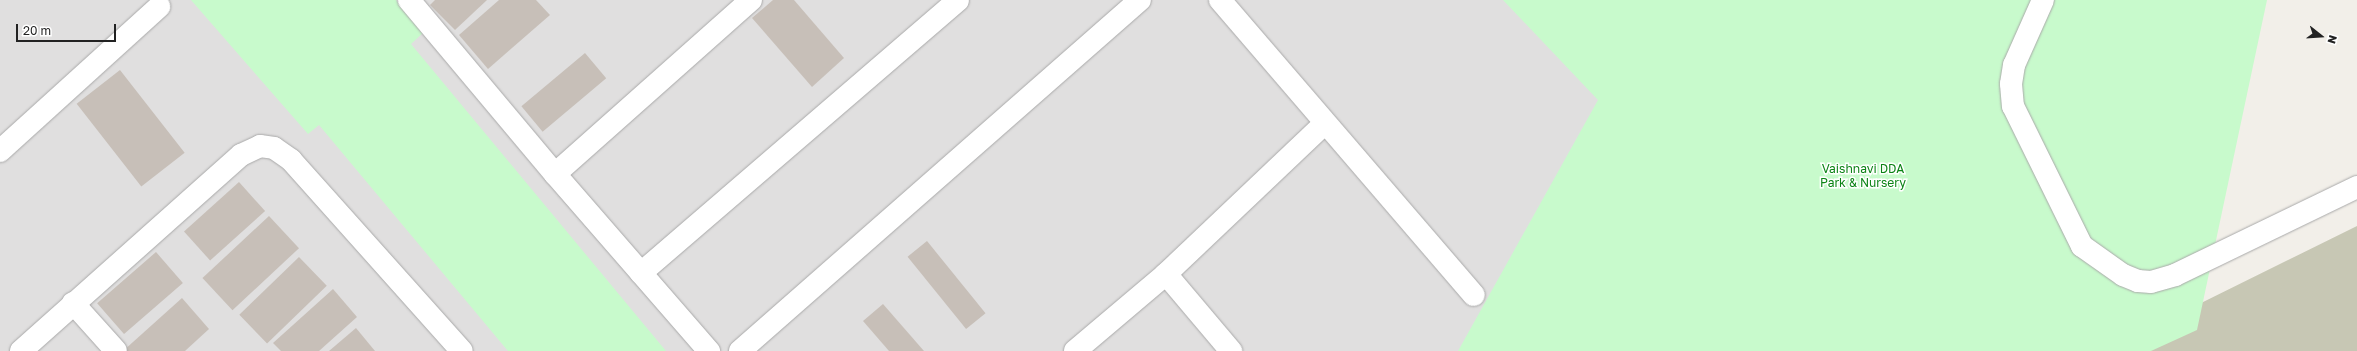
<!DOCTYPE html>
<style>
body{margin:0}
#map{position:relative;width:2357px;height:351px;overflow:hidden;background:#f2efe9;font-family:"Golos Text",sans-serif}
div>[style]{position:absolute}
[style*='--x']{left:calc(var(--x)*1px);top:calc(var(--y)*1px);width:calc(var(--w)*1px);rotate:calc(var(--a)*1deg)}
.residential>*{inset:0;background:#e0dfdf;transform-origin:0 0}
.construction>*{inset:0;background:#c7c7b4}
.park>*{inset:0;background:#c8facc}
.building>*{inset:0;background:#c7bfb8;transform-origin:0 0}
.roads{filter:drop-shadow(0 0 1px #a9a9a9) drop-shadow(0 0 1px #a9a9a9)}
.minor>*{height:22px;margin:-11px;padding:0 11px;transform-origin:11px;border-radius:11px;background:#fff}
span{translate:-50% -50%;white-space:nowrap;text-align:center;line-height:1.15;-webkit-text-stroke:3px #fff;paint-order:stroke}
.park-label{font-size:12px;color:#0c8416}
.north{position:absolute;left:2301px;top:16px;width:40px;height:40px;-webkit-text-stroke:3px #fff;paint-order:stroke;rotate:107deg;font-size:11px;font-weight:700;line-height:16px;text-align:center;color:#222}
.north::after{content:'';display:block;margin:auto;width:14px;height:18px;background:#222;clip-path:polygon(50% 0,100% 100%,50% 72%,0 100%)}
.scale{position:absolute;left:16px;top:24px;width:100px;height:18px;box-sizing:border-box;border:2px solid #222;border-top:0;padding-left:5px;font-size:12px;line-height:14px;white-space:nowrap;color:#222;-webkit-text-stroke:3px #fff;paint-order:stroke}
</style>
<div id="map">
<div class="residential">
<div style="left:0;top:0;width:1602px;height:351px"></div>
</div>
<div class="construction">
<div style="clip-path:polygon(2357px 226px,2357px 351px,2094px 351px,2193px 307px)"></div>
</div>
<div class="park">
<div style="clip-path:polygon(191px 0,396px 0,424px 32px,411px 44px,666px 351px,508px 351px,319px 125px,308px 134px)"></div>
<div style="clip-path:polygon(1503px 0,2267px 0,2197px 330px,2151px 351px,1458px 351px,1598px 100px)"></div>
</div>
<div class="building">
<div style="clip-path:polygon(435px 0,487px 0,455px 30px,430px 5px)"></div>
<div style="clip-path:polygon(499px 0,536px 0,550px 15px,488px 69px,459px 35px)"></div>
<div style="clip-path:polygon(773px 0,794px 0,844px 58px,812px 87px,752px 18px)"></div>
<div style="left:585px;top:53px;width:33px;height:83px;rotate:50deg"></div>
<div style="left:120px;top:70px;width:105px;height:55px;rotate:52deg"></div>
<div style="left:239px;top:182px;width:39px;height:74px;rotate:48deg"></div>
<div style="left:269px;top:216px;width:44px;height:91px;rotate:47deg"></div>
<div style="left:927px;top:241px;width:93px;height:25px;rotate:51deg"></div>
<div style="left:156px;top:252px;width:41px;height:78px;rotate:49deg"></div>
<div style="left:299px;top:257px;width:40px;height:83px;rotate:46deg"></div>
<div style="clip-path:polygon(333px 289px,357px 317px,319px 351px,281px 351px,273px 343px)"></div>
<div style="clip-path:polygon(182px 298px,209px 329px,185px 351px,123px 351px)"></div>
<div style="clip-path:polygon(883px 304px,924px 351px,889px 351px,863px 321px)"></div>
<div style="clip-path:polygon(356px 328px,375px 351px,329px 351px)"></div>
</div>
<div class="roads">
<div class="minor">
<div style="--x:409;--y:0;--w:227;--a:50"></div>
<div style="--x:555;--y:174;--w:235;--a:49"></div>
<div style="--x:1220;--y:0;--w:389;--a:49.3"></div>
<div style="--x:2043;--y:0;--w:71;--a:114"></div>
<div style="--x:2014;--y:65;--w:19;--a:99"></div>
<div style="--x:2011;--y:84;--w:22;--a:85"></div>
<div style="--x:2013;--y:106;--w:156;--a:63.8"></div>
<div style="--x:2082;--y:246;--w:50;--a:35.3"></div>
<div style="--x:2123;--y:275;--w:16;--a:22"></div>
<div style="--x:2138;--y:281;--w:13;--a:4"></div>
<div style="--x:2151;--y:282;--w:25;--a:-16"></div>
<div style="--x:2175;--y:275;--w:202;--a:-25.8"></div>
<div style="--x:0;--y:151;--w:215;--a:-42.2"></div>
<div style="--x:555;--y:174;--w:262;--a:-41.6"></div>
<div style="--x:641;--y:273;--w:418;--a:-40.7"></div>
<div style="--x:1166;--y:274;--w:101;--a:49.8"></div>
<div style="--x:73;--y:303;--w:64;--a:48.1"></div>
<div style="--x:21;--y:351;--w:295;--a:-41.7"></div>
<div style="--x:241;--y:155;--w:21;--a:-25"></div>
<div style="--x:260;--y:146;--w:14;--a:8"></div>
<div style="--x:274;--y:148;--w:21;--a:35"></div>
<div style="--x:291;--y:160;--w:256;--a:48.2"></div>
<div style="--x:740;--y:351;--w:532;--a:-41.27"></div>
<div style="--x:1075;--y:351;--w:119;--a:-40.2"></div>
<div style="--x:1166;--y:274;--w:218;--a:-43.5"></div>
</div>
</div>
<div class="park-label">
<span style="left:1863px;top:176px">Vaishnavi DDA<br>Park &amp; Nursery</span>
</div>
<div class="north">N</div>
<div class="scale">20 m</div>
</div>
